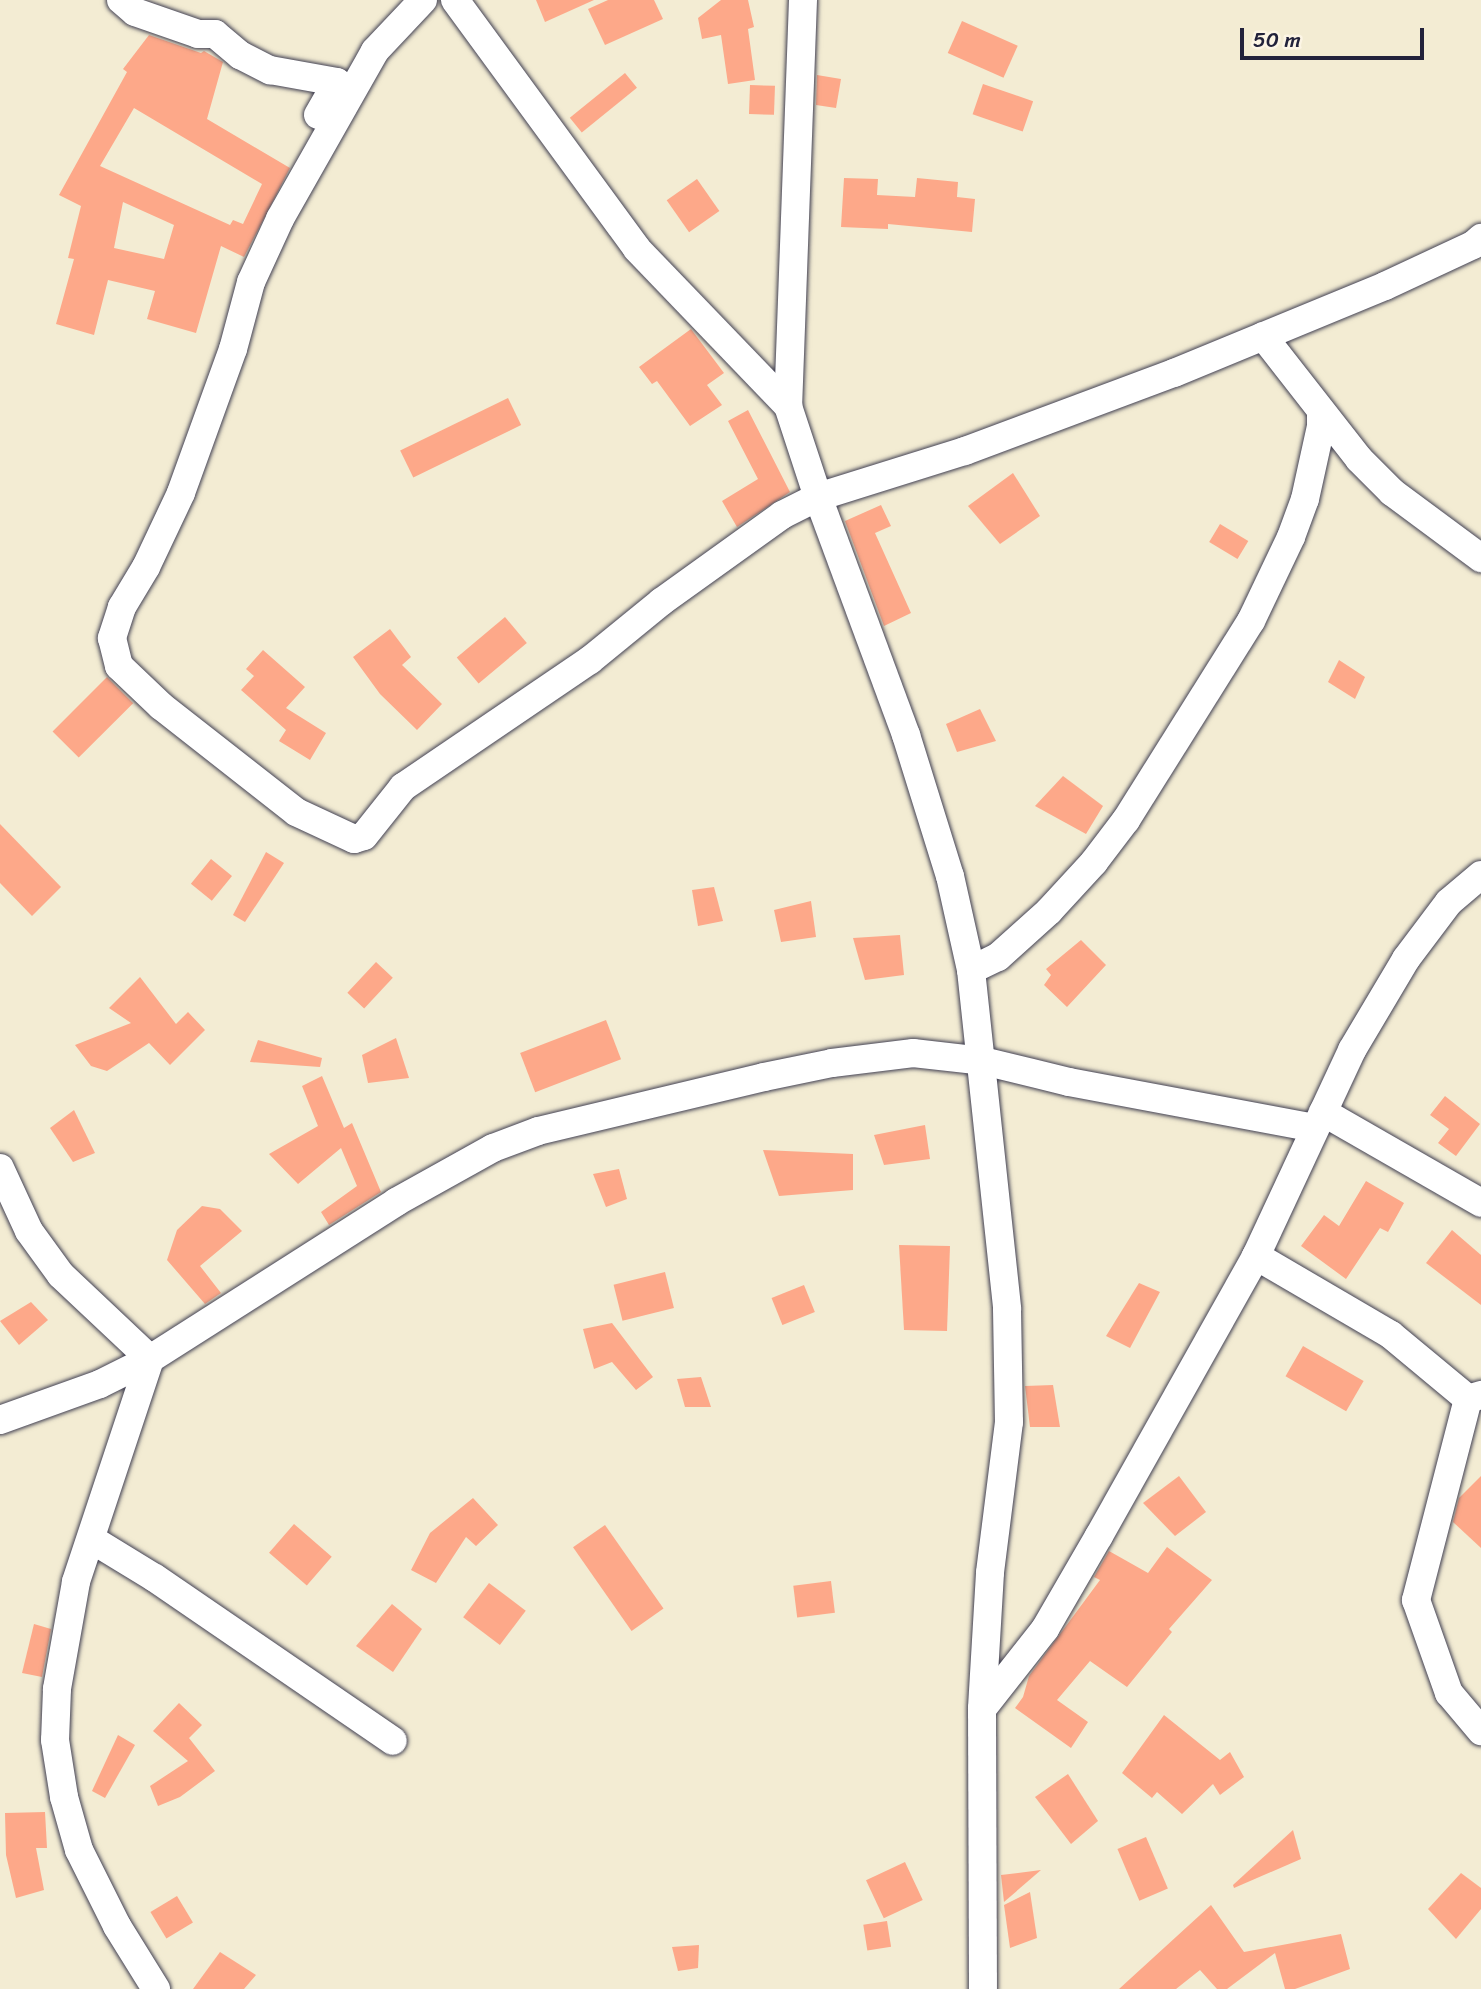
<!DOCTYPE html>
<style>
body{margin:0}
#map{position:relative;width:1481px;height:1989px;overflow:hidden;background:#f3ecd3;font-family:Sriracha,sans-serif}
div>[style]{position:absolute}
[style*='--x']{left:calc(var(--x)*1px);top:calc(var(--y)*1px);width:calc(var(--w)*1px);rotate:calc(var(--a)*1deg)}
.building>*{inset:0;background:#fda889;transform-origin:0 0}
.roads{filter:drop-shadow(0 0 2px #414052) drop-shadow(0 0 2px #414052)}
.street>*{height:28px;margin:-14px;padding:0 14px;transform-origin:14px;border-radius:14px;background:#fff}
span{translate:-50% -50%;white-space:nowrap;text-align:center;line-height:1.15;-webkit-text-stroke:7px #fcf5e5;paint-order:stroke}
.scale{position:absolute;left:1240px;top:28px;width:184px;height:32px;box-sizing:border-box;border:4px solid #22223b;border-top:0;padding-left:9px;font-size:21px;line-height:24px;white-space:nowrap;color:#22223b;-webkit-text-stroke:5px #fcf5e5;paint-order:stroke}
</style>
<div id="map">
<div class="building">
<div style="clip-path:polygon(536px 0,594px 0,545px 22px)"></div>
<div style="clip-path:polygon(608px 0,654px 0,663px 19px,605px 45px,588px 9px)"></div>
<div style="clip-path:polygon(721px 0,748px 0,754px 27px,748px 29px,755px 80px,728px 84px,721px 35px,702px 39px,698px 18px)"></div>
<div style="left:962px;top:21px;width:61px;height:35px;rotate:24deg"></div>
<div style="clip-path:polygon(evenodd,149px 35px,201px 53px,204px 51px,223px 62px,207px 119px,290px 168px,244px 257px,221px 246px,196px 333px,147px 319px,155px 291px,108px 280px,94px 335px,56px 324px,74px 259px,68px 258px,81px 206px,59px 195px,127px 72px,123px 69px,149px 35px,134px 108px,262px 184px,243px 224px,233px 220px,230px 225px,100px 166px,134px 108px,149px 35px,123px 202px,174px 225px,164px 259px,114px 248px,123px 202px)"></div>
<div style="left:625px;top:73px;width:19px;height:71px;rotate:51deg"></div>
<div style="clip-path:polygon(817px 75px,841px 79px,836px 108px,816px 105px)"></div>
<div style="left:983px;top:84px;width:53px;height:32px;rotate:19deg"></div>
<div style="left:750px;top:85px;width:25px;height:29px;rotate:2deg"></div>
<div style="clip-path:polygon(844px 178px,878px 179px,877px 195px,915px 197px,917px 178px,958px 182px,957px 197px,975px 199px,972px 232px,888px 224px,888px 229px,841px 227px)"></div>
<div style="left:697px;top:179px;width:39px;height:37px;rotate:55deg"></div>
<div style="clip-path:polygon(691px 329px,724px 373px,707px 385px,722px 405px,690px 426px,657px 381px,652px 384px,639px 367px)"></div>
<div style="left:508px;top:398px;width:30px;height:120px;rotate:64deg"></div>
<div style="clip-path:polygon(748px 410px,790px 492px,737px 527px,722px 501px,758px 479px,728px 421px)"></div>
<div style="clip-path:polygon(1013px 473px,1040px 516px,1000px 544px,968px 506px)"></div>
<div style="clip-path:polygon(881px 505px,891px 526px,875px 533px,911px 613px,884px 626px,845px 521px)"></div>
<div style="left:1220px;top:524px;width:33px;height:21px;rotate:31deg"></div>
<div style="left:505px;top:617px;width:34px;height:63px;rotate:50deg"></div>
<div style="clip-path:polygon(390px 629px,411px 657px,402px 665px,442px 704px,417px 730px,380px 694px,353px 657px)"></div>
<div style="clip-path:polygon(263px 650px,305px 687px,286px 708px,326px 733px,310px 760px,279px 741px,286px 730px,241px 690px,254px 676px,246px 669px)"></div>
<div style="clip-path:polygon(1339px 660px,1365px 677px,1355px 699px,1328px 682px)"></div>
<div style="left:107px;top:677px;width:37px;height:77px;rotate:45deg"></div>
<div style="clip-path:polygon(980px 709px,996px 741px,957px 752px,946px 724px)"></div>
<div style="clip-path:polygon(1063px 776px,1103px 806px,1086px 834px,1035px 806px)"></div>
<div style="clip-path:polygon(0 824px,61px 887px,32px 916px,0 883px)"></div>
<div style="clip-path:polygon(266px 852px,284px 863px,245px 922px,233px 915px)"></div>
<div style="left:211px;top:859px;width:27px;height:32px;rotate:39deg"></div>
<div style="clip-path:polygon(714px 887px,723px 921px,698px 926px,692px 890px)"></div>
<div style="clip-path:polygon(811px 901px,816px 937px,781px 942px,774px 910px)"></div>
<div style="clip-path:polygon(900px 935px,904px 975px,865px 980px,853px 938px)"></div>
<div style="clip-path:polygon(1081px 940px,1106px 965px,1067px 1007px,1044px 985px,1051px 975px,1046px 969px)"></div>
<div style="left:376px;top:962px;width:23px;height:42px;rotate:43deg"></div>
<div style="clip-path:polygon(140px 977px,176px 1024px,188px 1012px,205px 1030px,170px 1065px,149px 1043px,107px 1071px,91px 1066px,75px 1045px,131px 1023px,109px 1008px)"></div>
<div style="left:606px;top:1020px;width:42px;height:92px;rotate:69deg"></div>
<div style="clip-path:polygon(396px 1038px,409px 1078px,368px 1083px,362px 1055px)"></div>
<div style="clip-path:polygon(258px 1040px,322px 1058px,320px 1067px,250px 1062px)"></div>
<div style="clip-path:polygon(322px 1076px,344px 1128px,352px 1123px,381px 1192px,329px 1225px,321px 1212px,357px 1186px,341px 1148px,298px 1184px,269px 1154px,318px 1126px,302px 1086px)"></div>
<div style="clip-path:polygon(1445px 1096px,1480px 1124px,1456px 1156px,1438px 1143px,1449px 1129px,1430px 1115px)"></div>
<div style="clip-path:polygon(74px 1110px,95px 1153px,73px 1162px,50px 1128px)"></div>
<div style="clip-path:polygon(925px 1125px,930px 1159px,884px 1165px,874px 1135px)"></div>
<div style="clip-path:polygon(763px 1150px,853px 1154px,853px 1190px,779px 1196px)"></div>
<div style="clip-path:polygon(619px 1169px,627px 1199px,606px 1207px,593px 1174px)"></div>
<div style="clip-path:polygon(1366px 1181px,1404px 1203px,1388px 1232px,1380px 1228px,1346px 1279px,1301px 1246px,1324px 1215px,1339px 1226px)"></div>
<div style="clip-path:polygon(202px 1206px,220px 1209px,242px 1231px,200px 1266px,221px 1293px,205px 1304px,167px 1260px,177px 1230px)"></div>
<div style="clip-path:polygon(1452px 1230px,1481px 1255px,1481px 1305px,1426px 1263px)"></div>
<div style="clip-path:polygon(899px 1245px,950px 1246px,947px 1331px,904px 1330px)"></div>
<div style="left:665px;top:1272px;width:37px;height:53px;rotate:76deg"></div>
<div style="clip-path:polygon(1139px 1283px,1160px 1292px,1130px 1348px,1106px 1336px)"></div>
<div style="left:804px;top:1285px;width:29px;height:35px;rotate:68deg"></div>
<div style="clip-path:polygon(31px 1302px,48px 1320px,19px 1345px,0 1321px)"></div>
<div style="clip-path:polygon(612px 1323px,653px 1377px,636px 1390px,612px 1362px,594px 1369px,583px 1329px)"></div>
<div style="left:1303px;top:1346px;width:70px;height:35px;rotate:30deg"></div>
<div style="clip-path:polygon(701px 1377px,711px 1407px,685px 1407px,677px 1379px)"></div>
<div style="clip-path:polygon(1053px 1385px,1060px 1427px,1030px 1427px,1025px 1386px)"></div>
<div style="clip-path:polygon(1179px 1476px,1206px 1512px,1175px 1536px,1143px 1503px)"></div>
<div style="clip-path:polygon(1481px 1476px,1481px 1548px,1453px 1522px,1459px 1498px)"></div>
<div style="clip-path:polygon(473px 1498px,498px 1525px,476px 1546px,466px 1537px,436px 1583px,411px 1570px,430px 1533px)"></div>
<div style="left:294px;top:1524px;width:50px;height:38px;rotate:41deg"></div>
<div style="left:605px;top:1525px;width:102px;height:39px;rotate:55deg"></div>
<div style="clip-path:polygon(1167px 1547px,1212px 1580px,1169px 1629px,1172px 1632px,1127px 1687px,1090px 1661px,1057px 1700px,1088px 1722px,1071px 1748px,1015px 1708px,1023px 1697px,1029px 1676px,1100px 1580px,1094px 1577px,1109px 1551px,1148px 1573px)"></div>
<div style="left:831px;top:1581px;width:32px;height:38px;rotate:83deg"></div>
<div style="left:489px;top:1583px;width:46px;height:43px;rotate:37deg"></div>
<div style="clip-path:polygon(392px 1604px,422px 1629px,393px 1672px,356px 1646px)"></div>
<div style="clip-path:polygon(34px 1624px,51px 1629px,42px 1677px,22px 1673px)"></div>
<div style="clip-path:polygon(179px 1703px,202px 1725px,189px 1738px,215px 1771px,180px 1797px,158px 1806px,150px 1786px,188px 1761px,153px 1731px)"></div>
<div style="clip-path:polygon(1164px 1715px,1220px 1760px,1230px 1752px,1244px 1777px,1220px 1795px,1213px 1784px,1182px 1814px,1157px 1792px,1152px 1798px,1122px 1773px)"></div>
<div style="clip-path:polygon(118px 1735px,135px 1745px,105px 1798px,92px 1791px)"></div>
<div style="clip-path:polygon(1068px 1774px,1098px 1821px,1071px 1844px,1035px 1797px)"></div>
<div style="clip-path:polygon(45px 1812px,47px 1848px,36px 1848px,44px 1890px,16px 1898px,6px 1855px,5px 1813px)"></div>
<div style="clip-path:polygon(1293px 1830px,1301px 1859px,1234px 1888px,1233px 1885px)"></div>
<div style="left:1146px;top:1837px;width:56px;height:31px;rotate:67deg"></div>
<div style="left:905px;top:1862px;width:42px;height:43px;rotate:65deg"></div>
<div style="clip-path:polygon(1041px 1870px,1004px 1902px,1001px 1875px)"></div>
<div style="clip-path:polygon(1461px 1873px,1481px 1888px,1481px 1909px,1456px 1939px,1428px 1909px)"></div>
<div style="clip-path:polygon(1030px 1892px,1037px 1938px,1010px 1948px,1004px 1905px)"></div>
<div style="left:177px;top:1896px;width:31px;height:31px;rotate:59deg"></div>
<div style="clip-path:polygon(1211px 1905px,1244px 1952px,1341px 1934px,1350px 1969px,1295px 1989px,1285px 1989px,1275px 1953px,1227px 1989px,1217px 1989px,1200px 1970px,1176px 1989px,1119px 1989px)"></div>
<div style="left:887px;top:1921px;width:26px;height:24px;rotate:81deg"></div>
<div style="clip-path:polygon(699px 1945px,698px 1968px,678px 1971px,672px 1947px)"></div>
<div style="clip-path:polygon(220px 1952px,256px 1975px,244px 1989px,193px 1989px)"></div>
</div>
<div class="roads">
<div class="street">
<div style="--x:121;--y:0;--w:18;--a:41"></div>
<div style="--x:135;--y:12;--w:67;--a:19.2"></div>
<div style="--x:198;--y:34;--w:17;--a:0"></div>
<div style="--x:215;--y:34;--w:33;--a:40"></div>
<div style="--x:240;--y:55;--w:34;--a:27"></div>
<div style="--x:270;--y:70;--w:68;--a:10.2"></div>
<div style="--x:337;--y:82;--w:38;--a:120"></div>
<div style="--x:423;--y:0;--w:70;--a:133.3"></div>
<div style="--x:375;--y:51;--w:193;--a:119.5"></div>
<div style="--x:280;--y:219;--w:69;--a:114.7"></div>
<div style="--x:251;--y:282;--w:69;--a:105"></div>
<div style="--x:233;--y:349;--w:153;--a:109.9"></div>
<div style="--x:181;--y:493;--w:82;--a:115.3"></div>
<div style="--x:146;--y:567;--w:47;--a:121"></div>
<div style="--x:122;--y:607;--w:33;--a:108"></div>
<div style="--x:112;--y:638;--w:29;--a:76"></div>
<div style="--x:119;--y:666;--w:58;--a:43.6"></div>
<div style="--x:161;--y:706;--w:172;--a:38.1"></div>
<div style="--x:296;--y:812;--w:64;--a:25"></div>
<div style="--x:354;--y:839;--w:10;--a:-17"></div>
<div style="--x:364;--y:836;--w:63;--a:-51.5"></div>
<div style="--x:403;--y:787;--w:226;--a:-34.2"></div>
<div style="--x:590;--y:660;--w:92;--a:-39.2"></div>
<div style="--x:661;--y:602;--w:149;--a:-35.7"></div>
<div style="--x:782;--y:515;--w:40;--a:-26.6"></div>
<div style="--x:818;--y:497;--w:154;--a:-17.4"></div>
<div style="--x:965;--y:451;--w:223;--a:-20.5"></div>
<div style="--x:1174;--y:373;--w:228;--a:-22.4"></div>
<div style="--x:1385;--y:286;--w:97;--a:-25"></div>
<div style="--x:1473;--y:245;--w:11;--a:-41"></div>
<div style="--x:455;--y:0;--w:308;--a:53.8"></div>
<div style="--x:637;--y:249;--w:218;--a:46.1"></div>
<div style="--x:803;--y:0;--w:406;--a:92.1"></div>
<div style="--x:788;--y:406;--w:96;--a:71.8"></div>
<div style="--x:818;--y:497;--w:254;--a:69.7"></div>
<div style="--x:906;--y:735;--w:148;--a:72.7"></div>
<div style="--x:950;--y:876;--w:96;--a:77.4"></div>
<div style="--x:971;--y:970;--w:341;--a:83.9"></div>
<div style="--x:1007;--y:1309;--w:113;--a:89"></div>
<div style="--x:1009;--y:1422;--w:152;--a:97.2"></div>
<div style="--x:990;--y:1573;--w:136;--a:93.4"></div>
<div style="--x:982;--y:1709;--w:280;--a:89.8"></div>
<div style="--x:1263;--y:336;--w:156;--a:52"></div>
<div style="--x:1359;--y:459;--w:47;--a:45"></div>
<div style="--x:1392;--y:492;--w:111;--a:36.6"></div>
<div style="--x:971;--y:970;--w:30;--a:-26"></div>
<div style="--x:998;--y:957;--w:69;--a:-42"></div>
<div style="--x:1049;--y:911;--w:67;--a:-47.4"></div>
<div style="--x:1094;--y:862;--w:53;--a:-52.7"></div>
<div style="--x:1126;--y:820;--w:235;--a:-57.9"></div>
<div style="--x:1251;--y:621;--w:93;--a:-64.5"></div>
<div style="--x:1291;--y:537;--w:40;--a:-69.8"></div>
<div style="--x:1305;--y:499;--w:75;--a:-77.6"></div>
<div style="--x:1321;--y:426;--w:14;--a:-90"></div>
<div style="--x:1323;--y:1112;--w:182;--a:29.9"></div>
<div style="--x:0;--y:1168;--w:69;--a:65.3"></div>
<div style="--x:29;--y:1231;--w:54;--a:54"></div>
<div style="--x:61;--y:1275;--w:122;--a:43.3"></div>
<div style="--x:150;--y:1359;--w:235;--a:108.4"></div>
<div style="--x:76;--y:1582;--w:109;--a:100.1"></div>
<div style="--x:57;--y:1689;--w:51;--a:92.2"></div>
<div style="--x:55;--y:1740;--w:58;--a:81"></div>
<div style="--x:64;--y:1797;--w:55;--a:74.2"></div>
<div style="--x:79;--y:1850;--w:85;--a:63.4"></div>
<div style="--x:117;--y:1926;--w:74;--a:58.2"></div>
<div style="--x:1256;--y:1256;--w:156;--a:30.3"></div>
<div style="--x:1391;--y:1335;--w:100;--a:39.7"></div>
<div style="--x:1468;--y:1399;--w:14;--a:-17"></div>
<div style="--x:1468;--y:1399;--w:208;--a:104.5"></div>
<div style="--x:1416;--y:1600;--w:99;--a:70.5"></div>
<div style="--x:1449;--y:1693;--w:50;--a:49.9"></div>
<div style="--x:0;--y:1420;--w:106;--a:-19.8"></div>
<div style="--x:100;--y:1384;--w:56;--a:-26.6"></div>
<div style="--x:150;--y:1359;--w:292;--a:-32.5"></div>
<div style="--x:396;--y:1202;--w:111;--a:-29.1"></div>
<div style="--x:493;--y:1148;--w:48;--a:-20.7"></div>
<div style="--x:538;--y:1131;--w:232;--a:-13.4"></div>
<div style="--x:764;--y:1077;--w:69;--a:-11.6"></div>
<div style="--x:832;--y:1063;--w:82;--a:-7"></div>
<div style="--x:913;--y:1053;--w:70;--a:6.5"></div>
<div style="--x:983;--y:1061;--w:89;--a:13.7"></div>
<div style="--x:1069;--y:1082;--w:250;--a:10.6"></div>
<div style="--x:91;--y:1539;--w:75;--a:31.4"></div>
<div style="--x:155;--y:1578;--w:288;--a:34.4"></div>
<div style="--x:982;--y:1709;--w:102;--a:-51.8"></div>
<div style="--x:1045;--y:1629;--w:108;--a:-59.9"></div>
<div style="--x:1099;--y:1536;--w:321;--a:-60.7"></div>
<div style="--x:1256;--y:1256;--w:227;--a:-65"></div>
<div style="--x:1352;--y:1050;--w:106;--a:-59.3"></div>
<div style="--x:1406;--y:959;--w:71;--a:-53"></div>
<div style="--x:1449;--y:902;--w:42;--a:-40.2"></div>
</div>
</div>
<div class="scale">50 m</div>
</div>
